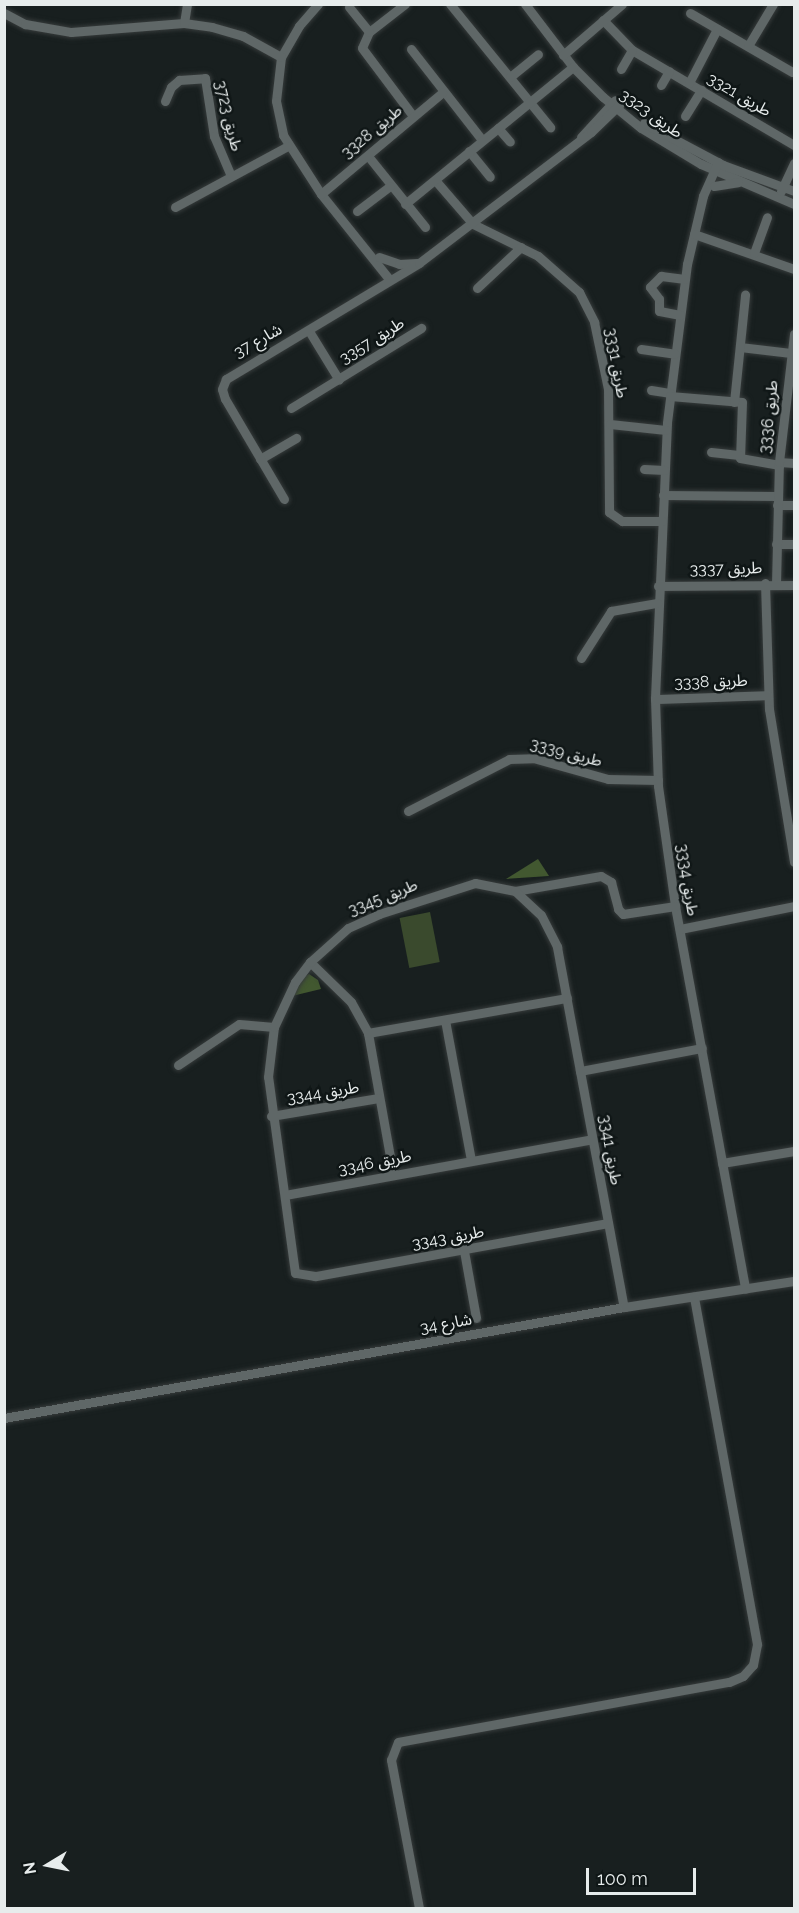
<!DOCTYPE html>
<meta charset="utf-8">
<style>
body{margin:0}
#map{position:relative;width:799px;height:1913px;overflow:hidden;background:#181f1f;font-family:Raleway,"Noto Sans Arabic",sans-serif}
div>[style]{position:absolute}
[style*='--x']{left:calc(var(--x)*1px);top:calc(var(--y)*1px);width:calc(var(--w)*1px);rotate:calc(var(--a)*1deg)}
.green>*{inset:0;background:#3a4a2d;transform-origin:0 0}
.forest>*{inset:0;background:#425830}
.roads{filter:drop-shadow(0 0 2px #363b3b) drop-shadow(0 0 2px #363b3b)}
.minor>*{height:9px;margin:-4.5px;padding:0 4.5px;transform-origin:4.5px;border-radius:4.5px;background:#5f6767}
span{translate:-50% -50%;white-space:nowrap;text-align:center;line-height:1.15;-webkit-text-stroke:5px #0f1616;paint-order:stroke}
.street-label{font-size:16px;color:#e7ecec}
.frame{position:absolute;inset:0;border:6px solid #e7ecec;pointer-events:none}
.north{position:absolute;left:18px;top:1835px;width:60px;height:60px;-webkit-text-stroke:4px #0f1616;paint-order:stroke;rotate:260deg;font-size:16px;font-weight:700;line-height:24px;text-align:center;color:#e7ecec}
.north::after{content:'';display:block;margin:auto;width:21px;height:27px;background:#e7ecec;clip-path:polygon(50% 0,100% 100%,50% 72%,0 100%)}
.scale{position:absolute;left:586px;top:1868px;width:110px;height:27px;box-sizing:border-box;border:3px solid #e7ecec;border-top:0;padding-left:8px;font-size:18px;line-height:21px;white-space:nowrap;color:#e7ecec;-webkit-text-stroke:4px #0f1616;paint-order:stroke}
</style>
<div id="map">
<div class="green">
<div style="left:430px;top:912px;width:51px;height:31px;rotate:79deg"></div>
</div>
<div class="forest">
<div style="clip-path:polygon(538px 859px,549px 876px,506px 879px)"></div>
<div style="clip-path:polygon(309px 974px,318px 980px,321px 989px,292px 996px,296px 981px)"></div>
</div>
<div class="roads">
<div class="minor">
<div style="--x:318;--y:4;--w:29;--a:131"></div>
<div style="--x:299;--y:26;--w:36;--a:120"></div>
<div style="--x:281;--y:57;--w:44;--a:96.5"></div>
<div style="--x:276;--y:101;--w:35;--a:78"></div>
<div style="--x:283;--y:135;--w:70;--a:57.2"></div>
<div style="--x:321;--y:194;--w:110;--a:51.3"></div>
<div style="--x:405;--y:4;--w:46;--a:142.1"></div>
<div style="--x:369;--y:32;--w:17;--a:114"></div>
<div style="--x:362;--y:48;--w:85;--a:53.1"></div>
<div style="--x:450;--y:4;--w:159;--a:50.9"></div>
<div style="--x:525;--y:4;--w:79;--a:52.7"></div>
<div style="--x:573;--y:67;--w:42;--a:45"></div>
<div style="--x:603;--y:97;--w:49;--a:39.2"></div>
<div style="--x:641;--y:128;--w:70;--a:31"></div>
<div style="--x:701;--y:164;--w:101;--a:23.3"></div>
<div style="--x:349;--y:7;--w:32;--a:51"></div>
<div style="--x:4;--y:13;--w:24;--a:28"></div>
<div style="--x:25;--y:24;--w:47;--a:9.9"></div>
<div style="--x:71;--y:32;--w:113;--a:-4.6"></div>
<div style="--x:184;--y:23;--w:28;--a:8"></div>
<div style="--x:212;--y:27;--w:32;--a:16"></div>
<div style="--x:243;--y:36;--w:43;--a:28.9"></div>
<div style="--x:690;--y:13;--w:118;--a:30"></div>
<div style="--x:603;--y:20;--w:42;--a:46"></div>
<div style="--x:632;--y:50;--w:188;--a:30.4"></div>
<div style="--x:184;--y:23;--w:19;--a:-81"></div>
<div style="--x:748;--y:46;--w:49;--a:-59.2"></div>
<div style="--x:411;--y:49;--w:115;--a:52"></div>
<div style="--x:563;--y:55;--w:78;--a:-40.8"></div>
<div style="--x:621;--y:69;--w:22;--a:-60"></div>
<div style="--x:510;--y:77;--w:36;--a:-39"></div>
<div style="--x:689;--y:83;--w:61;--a:-62.6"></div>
<div style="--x:661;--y:85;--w:16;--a:-60"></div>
<div style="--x:165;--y:101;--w:15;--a:-67"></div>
<div style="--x:171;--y:87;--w:11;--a:-41"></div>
<div style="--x:179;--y:80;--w:26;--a:-4"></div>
<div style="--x:205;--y:78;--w:59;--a:81.2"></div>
<div style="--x:214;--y:136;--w:43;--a:67"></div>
<div style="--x:685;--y:116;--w:31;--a:-58"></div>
<div style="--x:644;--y:123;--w:89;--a:28"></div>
<div style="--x:723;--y:165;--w:76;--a:20.1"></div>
<div style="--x:498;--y:128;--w:18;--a:49"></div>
<div style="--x:581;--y:137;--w:50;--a:-47.4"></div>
<div style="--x:469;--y:151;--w:33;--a:51"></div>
<div style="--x:368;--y:156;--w:91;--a:51.2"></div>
<div style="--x:718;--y:162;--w:37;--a:114"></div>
<div style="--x:703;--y:196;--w:70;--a:103.2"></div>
<div style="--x:687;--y:264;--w:160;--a:97.2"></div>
<div style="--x:667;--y:423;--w:276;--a:92.5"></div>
<div style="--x:655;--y:699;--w:87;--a:88"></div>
<div style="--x:658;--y:786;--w:121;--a:81.9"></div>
<div style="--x:675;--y:906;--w:389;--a:79.6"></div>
<div style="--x:435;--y:180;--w:58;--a:49.2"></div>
<div style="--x:473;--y:224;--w:72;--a:26.2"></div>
<div style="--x:538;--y:256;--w:55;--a:41.3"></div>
<div style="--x:579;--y:292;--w:34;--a:63"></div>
<div style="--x:594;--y:322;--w:68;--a:78.2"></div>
<div style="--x:608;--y:389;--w:123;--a:89.5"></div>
<div style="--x:609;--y:512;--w:16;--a:35"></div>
<div style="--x:622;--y:521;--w:40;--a:0"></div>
<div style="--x:714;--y:186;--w:24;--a:-9"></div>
<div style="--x:781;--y:191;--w:31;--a:-65"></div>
<div style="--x:321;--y:194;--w:158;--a:-39.9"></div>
<div style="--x:405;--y:204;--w:217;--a:-39.2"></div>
<div style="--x:175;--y:207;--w:128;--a:-28.4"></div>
<div style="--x:357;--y:211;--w:41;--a:-37.1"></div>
<div style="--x:694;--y:234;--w:106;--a:19.3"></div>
<div style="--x:754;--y:253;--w:38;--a:-70"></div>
<div style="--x:379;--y:257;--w:21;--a:19"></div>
<div style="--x:399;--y:264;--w:18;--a:-3"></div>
<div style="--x:477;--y:288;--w:60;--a:-43"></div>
<div style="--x:680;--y:315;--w:21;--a:-169"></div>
<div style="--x:659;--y:311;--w:12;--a:-90"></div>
<div style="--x:659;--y:299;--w:15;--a:-127"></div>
<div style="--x:650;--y:287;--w:16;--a:-45"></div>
<div style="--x:661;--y:276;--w:24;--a:7"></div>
<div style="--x:309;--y:331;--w:57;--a:58.5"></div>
<div style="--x:740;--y:347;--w:51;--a:6.7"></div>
<div style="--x:641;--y:349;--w:34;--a:8"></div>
<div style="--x:651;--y:390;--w:20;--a:9"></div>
<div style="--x:670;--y:396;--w:72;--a:4.8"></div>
<div style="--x:742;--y:402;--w:56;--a:92"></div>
<div style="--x:740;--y:458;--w:40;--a:10"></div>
<div style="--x:734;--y:402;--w:108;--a:-84.1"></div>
<div style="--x:291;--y:408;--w:153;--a:-31.6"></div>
<div style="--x:610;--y:424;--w:56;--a:6.1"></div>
<div style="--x:711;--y:452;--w:28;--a:6"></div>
<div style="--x:260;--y:459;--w:42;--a:-30.3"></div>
<div style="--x:779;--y:462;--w:15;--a:4"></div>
<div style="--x:644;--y:469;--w:20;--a:3"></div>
<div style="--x:663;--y:495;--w:114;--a:0.5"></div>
<div style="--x:284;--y:499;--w:116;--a:-120.5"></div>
<div style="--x:225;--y:399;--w:10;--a:-107"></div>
<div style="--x:222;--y:389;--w:11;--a:-68"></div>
<div style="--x:226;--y:379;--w:225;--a:-31"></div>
<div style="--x:419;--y:263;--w:216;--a:-37.3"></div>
<div style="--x:591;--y:132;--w:40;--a:-44"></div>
<div style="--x:777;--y:505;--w:17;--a:0"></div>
<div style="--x:776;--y:544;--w:18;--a:0"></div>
<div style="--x:765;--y:583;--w:126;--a:88.2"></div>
<div style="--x:769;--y:709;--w:155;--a:80.7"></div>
<div style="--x:776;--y:584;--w:122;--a:-88.6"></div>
<div style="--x:779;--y:462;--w:129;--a:-83.3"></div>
<div style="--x:658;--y:586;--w:136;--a:-0.4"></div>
<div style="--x:581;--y:658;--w:56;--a:-57.4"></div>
<div style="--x:611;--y:611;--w:47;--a:-9.9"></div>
<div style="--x:655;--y:699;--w:113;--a:-2"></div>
<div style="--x:408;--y:811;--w:114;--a:-27.2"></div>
<div style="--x:509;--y:759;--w:24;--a:-2"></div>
<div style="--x:533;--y:758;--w:78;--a:15.6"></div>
<div style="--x:608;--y:779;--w:50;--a:1.1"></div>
<div style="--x:515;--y:891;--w:87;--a:-9.9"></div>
<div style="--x:601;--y:876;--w:12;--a:31"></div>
<div style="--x:611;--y:882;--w:28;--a:75"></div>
<div style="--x:618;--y:909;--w:7;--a:45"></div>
<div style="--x:623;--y:914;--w:53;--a:-8.7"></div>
<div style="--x:680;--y:929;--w:116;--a:-11.4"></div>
<div style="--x:310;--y:962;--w:57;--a:44.3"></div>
<div style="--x:351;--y:1002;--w:35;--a:61"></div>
<div style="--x:368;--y:1033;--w:143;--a:79.9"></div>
<div style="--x:445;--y:1020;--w:142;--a:79.5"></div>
<div style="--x:368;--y:1033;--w:202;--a:-10"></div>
<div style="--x:178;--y:1065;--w:73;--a:-33.9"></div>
<div style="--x:239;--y:1024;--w:35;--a:5"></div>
<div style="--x:580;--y:1071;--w:124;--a:-10.7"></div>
<div style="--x:271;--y:1116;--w:109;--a:-9.5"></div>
<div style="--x:722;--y:1163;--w:73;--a:-9.5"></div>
<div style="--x:285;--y:1195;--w:312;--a:-10.3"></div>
<div style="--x:608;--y:1223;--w:298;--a:169.7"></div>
<div style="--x:315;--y:1276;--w:20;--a:-171"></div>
<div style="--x:295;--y:1273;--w:198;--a:-97.8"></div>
<div style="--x:268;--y:1077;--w:50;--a:-83.2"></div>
<div style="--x:274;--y:1027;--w:50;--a:-65"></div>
<div style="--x:295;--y:982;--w:25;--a:-53"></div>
<div style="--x:310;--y:962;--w:51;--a:-41.8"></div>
<div style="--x:348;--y:928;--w:34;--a:-24"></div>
<div style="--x:379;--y:914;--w:101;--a:-17.9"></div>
<div style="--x:475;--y:883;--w:41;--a:11.3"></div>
<div style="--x:515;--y:891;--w:35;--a:43"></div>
<div style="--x:541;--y:915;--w:36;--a:63"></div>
<div style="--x:557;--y:947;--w:366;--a:79.5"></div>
<div style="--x:464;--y:1251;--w:68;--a:79.8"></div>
<div style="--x:4;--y:1418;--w:630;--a:-10.15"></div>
<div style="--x:624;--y:1307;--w:172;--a:-8.7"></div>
<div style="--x:419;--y:1908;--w:151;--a:-100.7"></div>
<div style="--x:391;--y:1760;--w:19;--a:-69"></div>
<div style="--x:398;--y:1742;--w:336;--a:-10.3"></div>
<div style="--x:729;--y:1682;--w:15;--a:-23"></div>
<div style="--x:743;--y:1676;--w:15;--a:-48"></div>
<div style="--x:753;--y:1665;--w:21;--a:-79"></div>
<div style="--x:757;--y:1644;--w:353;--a:-100.3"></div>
</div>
</div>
<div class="street-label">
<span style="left:739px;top:95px;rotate:30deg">طريق 3321</span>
<span style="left:651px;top:114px;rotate:35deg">طريق 3323</span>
<span style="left:228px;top:116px;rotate:76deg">طريق 3723</span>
<span style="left:372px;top:132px;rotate:-40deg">طريق 3328</span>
<span style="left:258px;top:341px;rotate:-29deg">شارع 37</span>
<span style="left:372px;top:341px;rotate:-32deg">طريق 3357</span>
<span style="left:616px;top:363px;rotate:80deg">طريق 3331</span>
<span style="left:769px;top:417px;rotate:-84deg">طريق 3336</span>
<span style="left:726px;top:569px;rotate:-1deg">طريق 3337</span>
<span style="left:711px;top:682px;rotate:-2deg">طريق 3338</span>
<span style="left:566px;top:753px;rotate:14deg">طريق 3339</span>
<span style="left:687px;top:880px;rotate:81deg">طريق 3334</span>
<span style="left:383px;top:898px;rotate:-22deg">طريق 3345</span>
<span style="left:323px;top:1093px;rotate:-9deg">طريق 3344</span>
<span style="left:610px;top:1150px;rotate:80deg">طريق 3341</span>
<span style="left:375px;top:1163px;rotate:-11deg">طريق 3346</span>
<span style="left:448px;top:1238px;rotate:-10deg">طريق 3343</span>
<span style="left:446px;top:1324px;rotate:-10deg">شارع 34</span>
</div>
<div class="frame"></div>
<div class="north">N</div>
<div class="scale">100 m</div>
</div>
